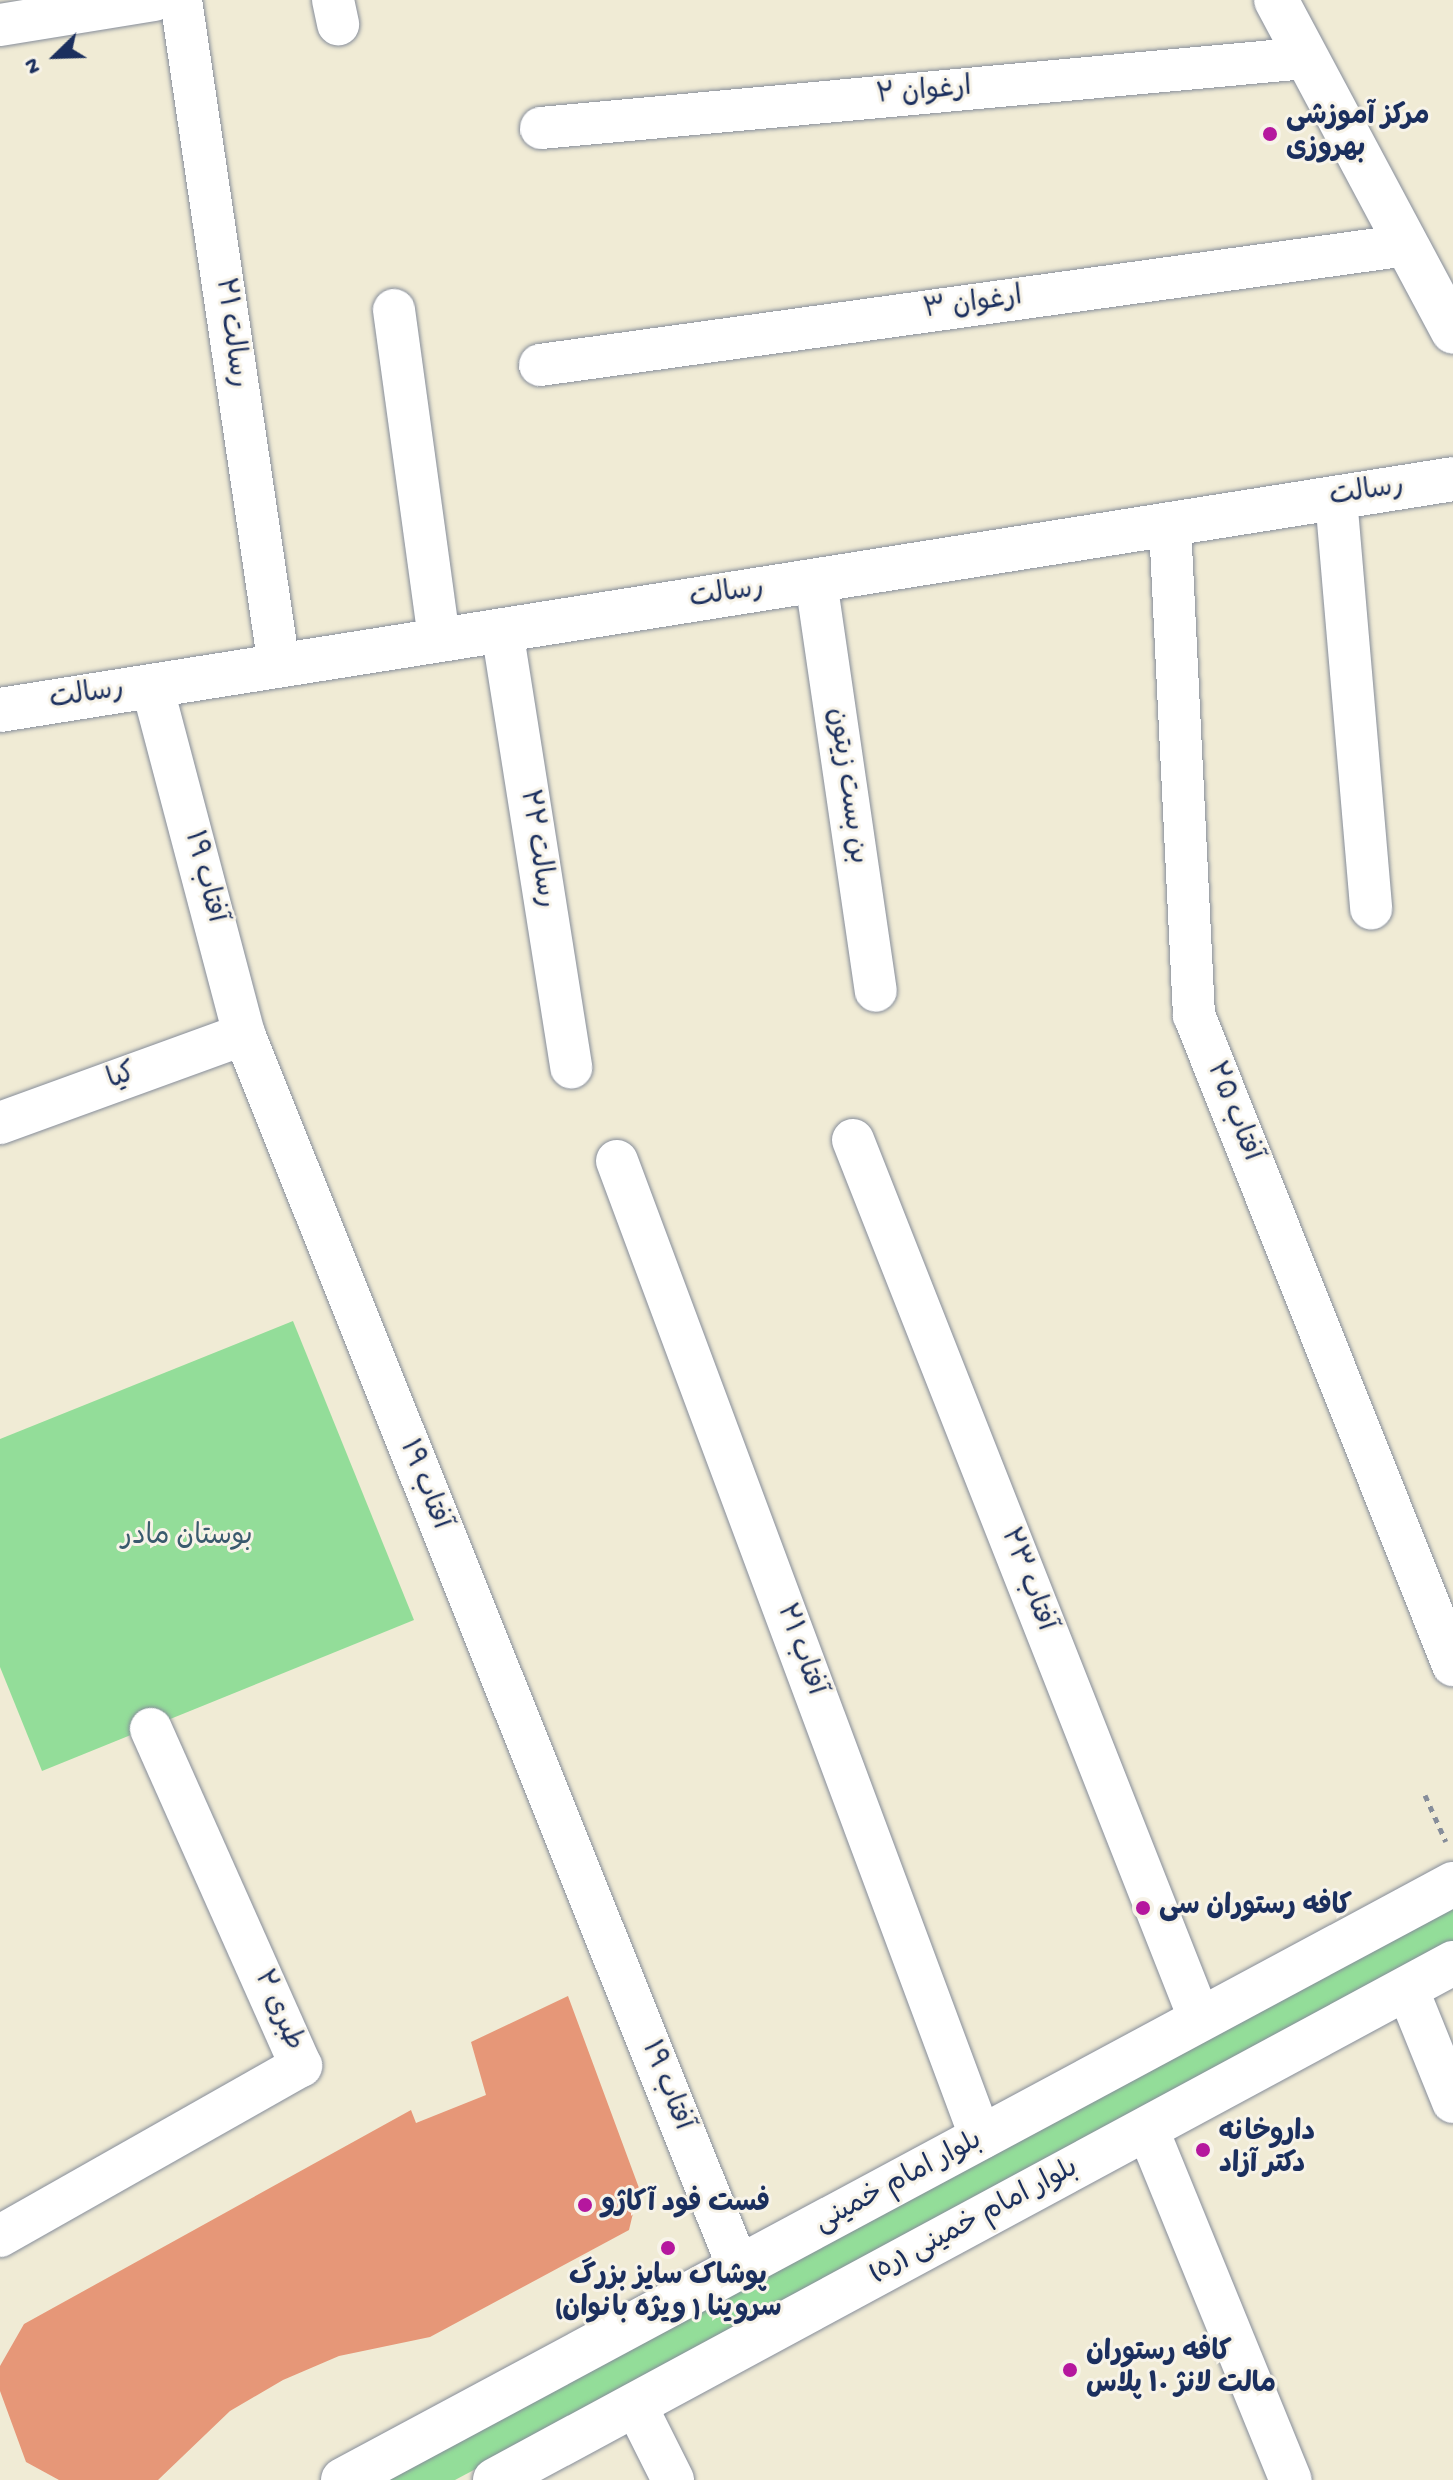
<!DOCTYPE html>
<meta charset="utf-8">
<style>
body{margin:0}
#map{position:relative;width:1453px;height:2480px;overflow:hidden;background:#f0ebd5;font-family:"Gochi Hand","Playpen Sans Arabic",sans-serif}
div>[style]{position:absolute}
[style*='--x']{left:calc(var(--x)*1px);top:calc(var(--y)*1px);width:calc(var(--w)*1px);rotate:calc(var(--a)*1deg)}
.green>*{inset:0;background:#93dd99}
.building>*{inset:0;background:#e69778}
.path>*{height:5px;margin-top:-2.5px;transform-origin:0;background:repeating-linear-gradient(90deg,#868d9a 0 6px,transparent 0 12px)}
.roads{filter:drop-shadow(0 0 2px #868d9a) drop-shadow(0 0 2px #868d9a)}
.minor>*{height:42px;margin:-21px;padding:0 21px;transform-origin:21px;border-radius:21px;background:#fff}
.secondary>*{height:44px;margin:-22px;padding:0 22px;transform-origin:22px;border-radius:22px;background:#fff}
.primary>*{height:44px;margin:-22px;padding:0 22px;transform-origin:22px;border-radius:22px;background:#fff}
.dots>*{width:22px;height:22px;translate:-50% -50%;box-sizing:border-box;border:4px solid #f7f3e8;border-radius:50%}
span{translate:-50% -50%;white-space:nowrap;text-align:center;line-height:1.15;-webkit-text-stroke:6px #f7f3e8;paint-order:stroke}
.street-label{font-size:28px;color:#1b2f5e}
.poi-label{font-size:28px;color:#1b2f5e;font-weight:700}
.left{translate:0 -50%;text-align:left}
.park-label{font-size:28px;color:#395a6d}
.north{position:absolute;left:16px;top:16px;width:80px;height:80px;-webkit-text-stroke:6px #f7f3e8;paint-order:stroke;rotate:247deg;font-size:22px;font-weight:700;line-height:32px;text-align:center;color:#1b2f5e}
.north::after{content:'';display:block;margin:auto;width:28px;height:36px;background:#1b2f5e;clip-path:polygon(50% 0,100% 100%,50% 72%,0 100%)}
</style>
<div id="map">
<div class="green">
<div style="clip-path:polygon(293px 1321px,414px 1620px,42px 1771px,0 1667px,0 1439px)"></div>
<div style="clip-path:polygon(1453px 1905px,1453px 1944px,672px 2365px,455px 2480px,384px 2480px)"></div>
</div>
<div class="building">
<div style="clip-path:polygon(568px 1996px,639px 2188px,629px 2230px,430px 2337px,339px 2356px,283px 2380px,230px 2411px,158px 2480px,59px 2480px,26px 2462px,0 2391px,0 2366px,24px 2324px,411px 2110px,416px 2123px,486px 2095px,471px 2042px)"></div>
</div>
<div class="path">
<div style="--x:1425;--y:1795;--w:51;--a:65.9"></div>
</div>
<div class="roads">
<div class="minor">
<div style="--x:181;--y:0;--w:673;--a:81.63"></div>
<div style="--x:333;--y:0;--w:25;--a:78"></div>
<div style="--x:0;--y:25;--w:156;--a:-9.2"></div>
<div style="--x:541;--y:128;--w:768;--a:-5.23"></div>
<div style="--x:394;--y:310;--w:333;--a:82.2"></div>
<div style="--x:540;--y:365;--w:875;--a:-7.88"></div>
<div style="--x:1336;--y:498;--w:412;--a:85.1"></div>
<div style="--x:1170;--y:525;--w:491;--a:87.2"></div>
<div style="--x:1194;--y:1015;--w:700;--a:68.27"></div>
<div style="--x:816;--y:581;--w:414;--a:81.7"></div>
<div style="--x:502;--y:630;--w:443;--a:81"></div>
<div style="--x:152;--y:686;--w:360;--a:75.2"></div>
<div style="--x:244;--y:1034;--w:1331;--a:68.16"></div>
<div style="--x:0;--y:1123;--w:260;--a:-20"></div>
<div style="--x:853;--y:1140;--w:946;--a:68.48"></div>
<div style="--x:617;--y:1161;--w:1043;--a:69.57"></div>
<div style="--x:1407;--y:1988;--w:123;--a:68"></div>
<div style="--x:1147;--y:2128;--w:380;--a:67.8"></div>
<div style="--x:0;--y:2236;--w:346;--a:-29.5"></div>
<div style="--x:301;--y:2066;--w:369;--a:-114"></div>
<div style="--x:635;--y:2404;--w:85;--a:63.4"></div>
</div>
<div class="secondary">
<div style="--x:1276;--y:0;--w:376;--a:61.9"></div>
<div style="--x:0;--y:710;--w:1471;--a:-9.03"></div>
</div>
<div class="primary">
<div style="--x:343;--y:2480;--w:1260;--a:-28.23"></div>
<div style="--x:495;--y:2480;--w:1089;--a:-28.35"></div>
</div>
</div>
<div class="dots">
<div style="left:1270px;top:134px;background:#b5179e"></div>
<div style="left:1143px;top:1908px;background:#b5179e"></div>
<div style="left:1203px;top:2150px;background:#b5179e"></div>
<div style="left:585px;top:2205px;background:#b5179e"></div>
<div style="left:668px;top:2248px;background:#b5179e"></div>
<div style="left:1070px;top:2370px;background:#b5179e"></div>
</div>
<div class="street-label">
<span style="left:924px;top:93px;rotate:-5deg">ارغوان ۲</span>
<span style="left:973px;top:305px;rotate:-8deg">ارغوان ۳</span>
<span style="left:230px;top:333px;rotate:82deg">رسالت ۲۱</span>
<span style="left:1367px;top:493px;rotate:-9deg">رسالت</span>
<span style="left:727px;top:595px;rotate:-9deg">رسالت</span>
<span style="left:87px;top:696px;rotate:-9deg">رسالت</span>
<span style="left:846px;top:786px;rotate:82deg">بن بست زیتون</span>
<span style="left:536px;top:849px;rotate:81deg">رسالت ۲۲</span>
<span style="left:203px;top:877px;rotate:75deg">آفتاب ۱۹</span>
<span style="left:122px;top:1078px;rotate:-20deg">کیا</span>
<span style="left:1232px;top:1112px;rotate:68deg">آفتاب ۲۵</span>
<span style="left:423px;top:1485px;rotate:68deg">آفتاب ۱۹</span>
<span style="left:1026px;top:1580px;rotate:69deg">آفتاب ۲۳</span>
<span style="left:799px;top:1650px;rotate:70deg">آفتاب ۲۱</span>
<span style="left:277px;top:2011px;rotate:66deg">طبری ۲</span>
<span style="left:665px;top:2086px;rotate:68deg">آفتاب ۱۹</span>
<span style="left:899px;top:2183px;rotate:-28deg">بلوار امام خمینی</span>
<span style="left:974px;top:2222px;rotate:-28deg">بلوار امام خمینی (ره)</span>
</div>
<div class="poi-label">
<span class="left" style="left:1286px;top:134px">مرکز آموزشی<br>بهروزی</span>
<span class="left" style="left:1159px;top:1908px">کافه رستوران سی</span>
<span class="left" style="left:1219px;top:2150px">داروخانه<br>دکتر آزاد</span>
<span class="left" style="left:601px;top:2205px">فست فود آکاژو</span>
<span style="left:668px;top:2294px">پوشاک سایز بزرگ<br>سروینا ( ویژه بانوان)</span>
<span class="left" style="left:1086px;top:2370px">کافه رستوران<br>مالت لانژ ۱۰ پلاس</span>
</div>
<div class="park-label">
<span style="left:187px;top:1538px">بوستان مادر</span>
</div>
<div class="north">N</div>
</div>
